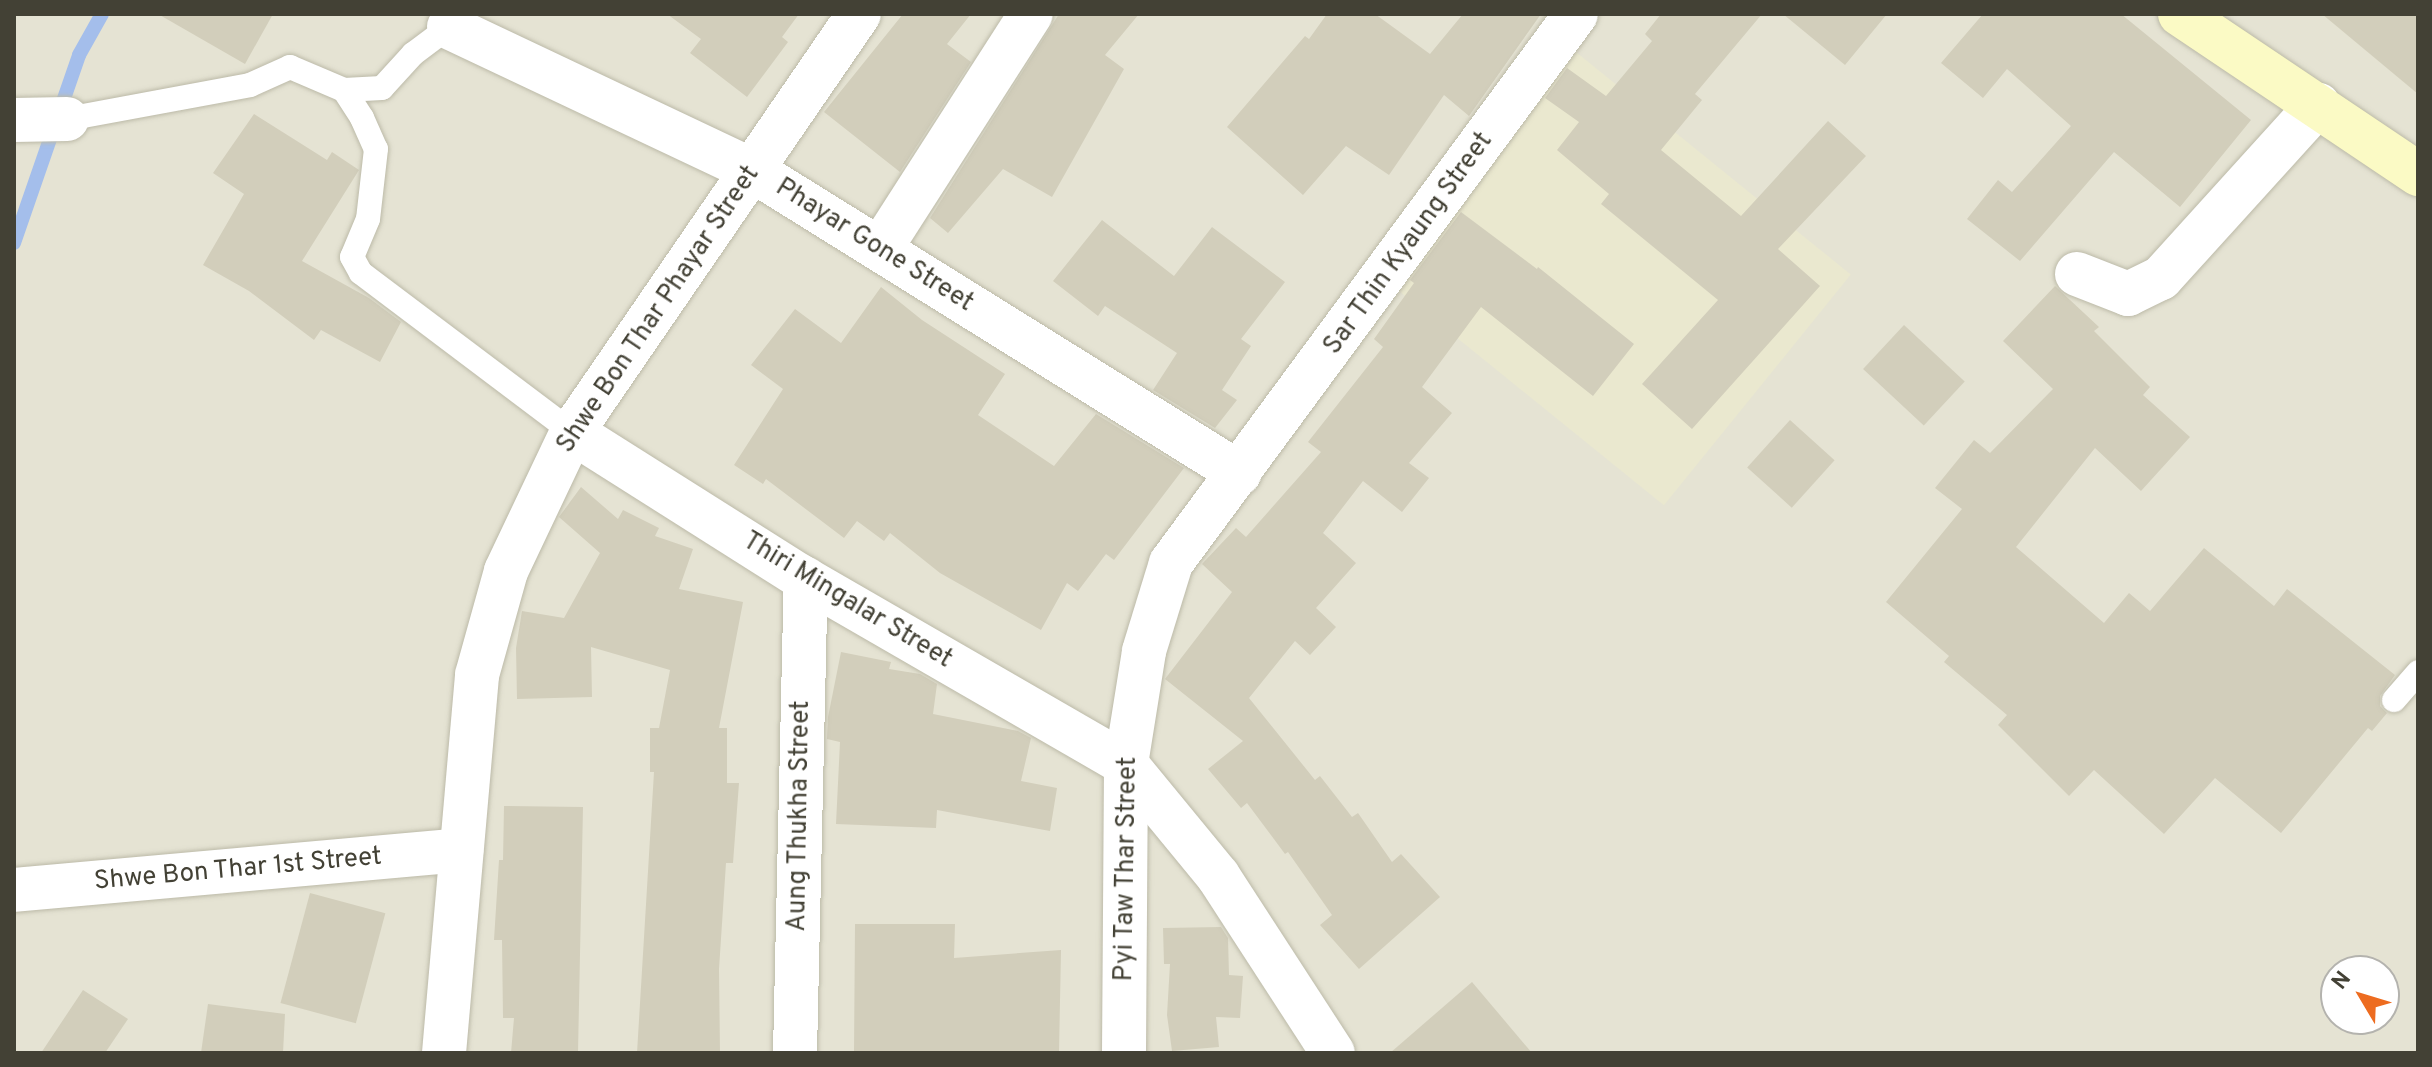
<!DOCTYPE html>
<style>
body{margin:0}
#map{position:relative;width:2432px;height:1067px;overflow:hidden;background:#f1f0e5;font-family:Overpass,sans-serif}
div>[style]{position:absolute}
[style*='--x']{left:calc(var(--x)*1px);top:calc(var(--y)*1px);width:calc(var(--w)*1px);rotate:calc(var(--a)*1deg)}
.residential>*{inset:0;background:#e5e3d3}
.education>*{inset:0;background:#eae8cf;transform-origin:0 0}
.stream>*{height:14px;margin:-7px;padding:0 7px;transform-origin:7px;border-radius:7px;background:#a4beeb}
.building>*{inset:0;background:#d2cebb;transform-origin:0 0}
.roads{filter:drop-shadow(0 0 2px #bcbaa8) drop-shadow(0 0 2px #bcbaa8)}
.lane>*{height:24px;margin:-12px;padding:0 12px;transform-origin:12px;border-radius:12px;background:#fff}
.street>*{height:44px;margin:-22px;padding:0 22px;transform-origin:22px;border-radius:22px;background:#fff}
.secondary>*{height:44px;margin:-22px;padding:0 22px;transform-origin:22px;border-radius:22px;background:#fbfac5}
span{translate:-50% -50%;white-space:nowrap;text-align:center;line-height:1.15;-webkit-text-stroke:8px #fff;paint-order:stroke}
.street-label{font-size:26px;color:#434135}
.frame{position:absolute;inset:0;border:16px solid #434135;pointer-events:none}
.north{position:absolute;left:2320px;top:955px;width:80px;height:80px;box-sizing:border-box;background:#fff;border:2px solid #b4b3ae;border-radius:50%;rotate:308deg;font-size:22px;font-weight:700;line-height:32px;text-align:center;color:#434135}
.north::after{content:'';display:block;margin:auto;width:28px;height:36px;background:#ed6c20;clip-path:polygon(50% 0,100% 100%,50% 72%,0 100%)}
</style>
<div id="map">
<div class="residential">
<div style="clip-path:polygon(evenodd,14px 14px,2418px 14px,2418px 1053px,14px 1053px,14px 14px,2336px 971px,2384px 971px,2384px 1019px,2336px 1019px,2336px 971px)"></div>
</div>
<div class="education">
<div style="left:1571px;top:48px;width:360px;height:297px;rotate:39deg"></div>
</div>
<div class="stream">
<div style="--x:14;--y:243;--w:199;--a:-70.9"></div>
<div style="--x:79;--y:55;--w:47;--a:-60.7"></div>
</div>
<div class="building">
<div style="clip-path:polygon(158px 14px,273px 14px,245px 64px)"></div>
<div style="clip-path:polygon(667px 14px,799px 14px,782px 37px,788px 42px,747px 97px,690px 53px,701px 39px)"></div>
<div style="clip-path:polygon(903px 14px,971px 14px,947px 44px,971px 62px,900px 172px,824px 112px)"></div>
<div style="clip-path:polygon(1059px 14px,1139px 14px,1105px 55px,1124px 69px,1052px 197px,1003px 169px,948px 233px,930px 218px)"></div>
<div style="clip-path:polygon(1327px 14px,1375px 14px,1430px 54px,1463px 14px,1541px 14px,1469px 116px,1444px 95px,1389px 175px,1346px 146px,1303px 195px,1227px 127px,1305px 36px,1309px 39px)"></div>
<div style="clip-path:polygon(1661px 14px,1762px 14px,1695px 94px,1702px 100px,1661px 150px,1741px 216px,1828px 121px,1866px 156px,1778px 249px,1820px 286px,1692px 429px,1642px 384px,1718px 300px,1601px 204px,1609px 194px,1557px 150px,1579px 122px,1545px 98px,1567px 68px,1606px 96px,1652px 41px,1645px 34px)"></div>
<div style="clip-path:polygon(1783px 14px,1887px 14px,1845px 65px)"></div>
<div style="clip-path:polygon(1983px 14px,2121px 14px,2251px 120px,2180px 207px,2114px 152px,2020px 261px,1967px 219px,1998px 180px,2012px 192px,2071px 126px,2007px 69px,1983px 98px,1941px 63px)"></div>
<div style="clip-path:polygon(2322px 14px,2418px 14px,2418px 94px)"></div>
<div style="clip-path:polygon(254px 114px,327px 160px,332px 152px,359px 170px,302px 261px,369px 298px,401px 322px,380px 362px,321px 330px,314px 340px,249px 291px,203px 265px,244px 194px,213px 173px)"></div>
<div style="clip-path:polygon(1461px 212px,1537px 269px,1538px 267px,1634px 344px,1593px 396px,1481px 307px,1422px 387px,1452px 413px,1409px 463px,1429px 478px,1402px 512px,1363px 481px,1323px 533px,1356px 563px,1316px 608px,1336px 627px,1310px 655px,1295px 641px,1249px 698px,1315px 780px,1320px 776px,1352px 817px,1358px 813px,1392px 862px,1401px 854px,1440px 897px,1359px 969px,1320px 925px,1332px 915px,1288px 852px,1285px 854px,1247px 803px,1241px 808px,1208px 769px,1243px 741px,1165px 679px,1232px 592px,1202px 564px,1236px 528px,1246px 537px,1321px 452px,1308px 442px,1383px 347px,1374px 339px,1414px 283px,1410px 280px)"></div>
<div style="clip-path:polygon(1102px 220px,1174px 276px,1212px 227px,1285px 282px,1241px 339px,1251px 346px,1222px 390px,1237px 400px,1215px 428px,1153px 390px,1177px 353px,1105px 306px,1098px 316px,1053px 281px)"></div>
<div style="clip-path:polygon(2055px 286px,2099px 327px,2094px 331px,2150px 387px,2143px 395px,2190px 437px,2141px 491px,2095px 448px,2016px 547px,2104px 623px,2129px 593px,2150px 611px,2204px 548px,2274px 606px,2287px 589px,2395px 675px,2380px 696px,2380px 706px,2387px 713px,2372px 731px,2368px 728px,2281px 833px,2215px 778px,2164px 834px,2094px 770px,2069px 796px,1998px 725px,2007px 715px,1944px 662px,1949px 656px,1886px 602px,1962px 509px,1935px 488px,1974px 440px,1990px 453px,2053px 389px,2003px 341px)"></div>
<div style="clip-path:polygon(881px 287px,922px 320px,1005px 374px,978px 415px,1054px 466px,1096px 414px,1184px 468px,1114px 560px,1106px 554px,1078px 591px,1067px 583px,1041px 630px,940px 573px,890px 533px,884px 541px,857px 521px,844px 538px,766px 479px,763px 484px,734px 465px,783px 389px,751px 365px,795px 309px,841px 343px)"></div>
<div style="left:1904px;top:325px;width:83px;height:60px;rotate:43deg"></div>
<div style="left:1790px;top:420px;width:60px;height:64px;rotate:42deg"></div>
<div style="clip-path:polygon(581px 487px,618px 519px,623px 510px,659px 528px,655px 536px,693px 549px,679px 589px,743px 602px,719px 728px,727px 728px,727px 783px,739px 783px,733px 863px,726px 863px,719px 969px,720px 1053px,637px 1053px,654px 772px,650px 772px,650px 728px,659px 728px,670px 670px,591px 647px,592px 697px,517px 699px,516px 648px,522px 611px,564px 618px,600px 553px,559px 517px)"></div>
<div style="clip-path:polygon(841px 652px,891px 662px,889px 669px,920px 674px,937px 684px,933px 714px,1018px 731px,1031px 738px,1021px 781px,1057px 788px,1050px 831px,937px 810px,936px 828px,836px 824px,840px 742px,827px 739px,828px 717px)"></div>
<div style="clip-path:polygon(504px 806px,583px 807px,578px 1053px,511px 1053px,514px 1018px,503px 1018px,502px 940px,494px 940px,499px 860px,503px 860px)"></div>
<div style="left:310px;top:893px;width:78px;height:114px;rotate:15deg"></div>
<div style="clip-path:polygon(855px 924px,955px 924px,954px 958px,1061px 950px,1059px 1053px,854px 1053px)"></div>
<div style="clip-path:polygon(1221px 927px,1228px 938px,1229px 975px,1243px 976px,1240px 1018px,1216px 1017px,1219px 1047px,1172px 1051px,1167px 1015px,1170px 964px,1164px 964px,1163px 928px)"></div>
<div style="clip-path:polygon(1472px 982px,1532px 1053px,1390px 1053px)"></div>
<div style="clip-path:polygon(83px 990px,128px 1019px,105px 1053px,41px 1053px)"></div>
<div style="clip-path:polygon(208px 1004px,285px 1014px,283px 1053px,201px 1053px)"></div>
</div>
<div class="roads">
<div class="lane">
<div style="--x:344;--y:90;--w:33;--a:57"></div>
<div style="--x:362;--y:118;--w:34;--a:66"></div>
<div style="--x:376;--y:149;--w:70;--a:96.5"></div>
<div style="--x:368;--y:219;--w:41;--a:112.8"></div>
<div style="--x:352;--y:257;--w:18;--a:61"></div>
<div style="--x:361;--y:273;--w:264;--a:37"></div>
<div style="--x:67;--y:119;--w:186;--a:-10.5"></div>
<div style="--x:250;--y:85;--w:44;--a:-24.2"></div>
<div style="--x:290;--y:67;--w:59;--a:23.1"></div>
<div style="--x:344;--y:90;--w:38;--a:-3"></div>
<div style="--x:382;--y:88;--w:46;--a:-47.6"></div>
<div style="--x:413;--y:54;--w:45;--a:-36.9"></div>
<div style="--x:449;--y:27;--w:11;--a:-75"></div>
<div style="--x:2394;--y:700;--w:37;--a:-49"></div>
</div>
<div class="street">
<div style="--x:449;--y:27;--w:335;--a:25.3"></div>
<div style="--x:752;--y:170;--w:574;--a:31.89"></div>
<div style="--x:14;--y:120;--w:53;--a:-1.1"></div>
<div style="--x:880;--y:249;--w:279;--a:-57.3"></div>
<div style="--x:2077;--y:274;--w:55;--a:21.4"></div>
<div style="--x:2128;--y:294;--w:37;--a:-26"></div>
<div style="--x:2161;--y:278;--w:234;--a:-47.8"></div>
<div style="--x:572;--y:432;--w:270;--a:32.3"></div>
<div style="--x:800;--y:576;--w:376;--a:30"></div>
<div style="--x:1126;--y:764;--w:145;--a:50.6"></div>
<div style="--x:1218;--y:876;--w:211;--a:57"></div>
<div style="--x:14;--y:890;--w:449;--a:-5.1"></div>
<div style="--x:444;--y:1053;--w:379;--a:-85"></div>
<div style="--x:477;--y:675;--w:108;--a:-74.4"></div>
<div style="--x:506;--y:571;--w:154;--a:-64.6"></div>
<div style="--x:572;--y:432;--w:507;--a:-55.53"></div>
<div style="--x:795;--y:1053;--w:474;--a:-88.7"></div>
<div style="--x:1124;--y:1053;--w:289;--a:-89.6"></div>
<div style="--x:1126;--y:764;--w:114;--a:-80.9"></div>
<div style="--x:1144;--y:651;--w:92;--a:-72.9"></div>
<div style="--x:1171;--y:563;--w:682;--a:-53.58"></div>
</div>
<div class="secondary">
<div style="--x:2180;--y:14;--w:287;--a:33.9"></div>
</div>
</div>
<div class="street-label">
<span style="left:1409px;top:244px;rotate:-54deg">Sar Thin Kyaung Street</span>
<span style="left:874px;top:246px;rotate:32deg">Phayar Gone Street</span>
<span style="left:659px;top:310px;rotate:-56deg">Shwe Bon Thar Phayar Street</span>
<span style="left:847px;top:601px;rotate:31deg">Thiri Mingalar Street</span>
<span style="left:800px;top:816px;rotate:-89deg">Aung Thukha Street</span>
<span style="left:1127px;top:869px;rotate:-89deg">Pyi Taw Thar Street</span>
<span style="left:238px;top:870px;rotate:-5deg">Shwe Bon Thar 1st Street</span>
</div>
<div class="frame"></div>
<div class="north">N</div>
</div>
